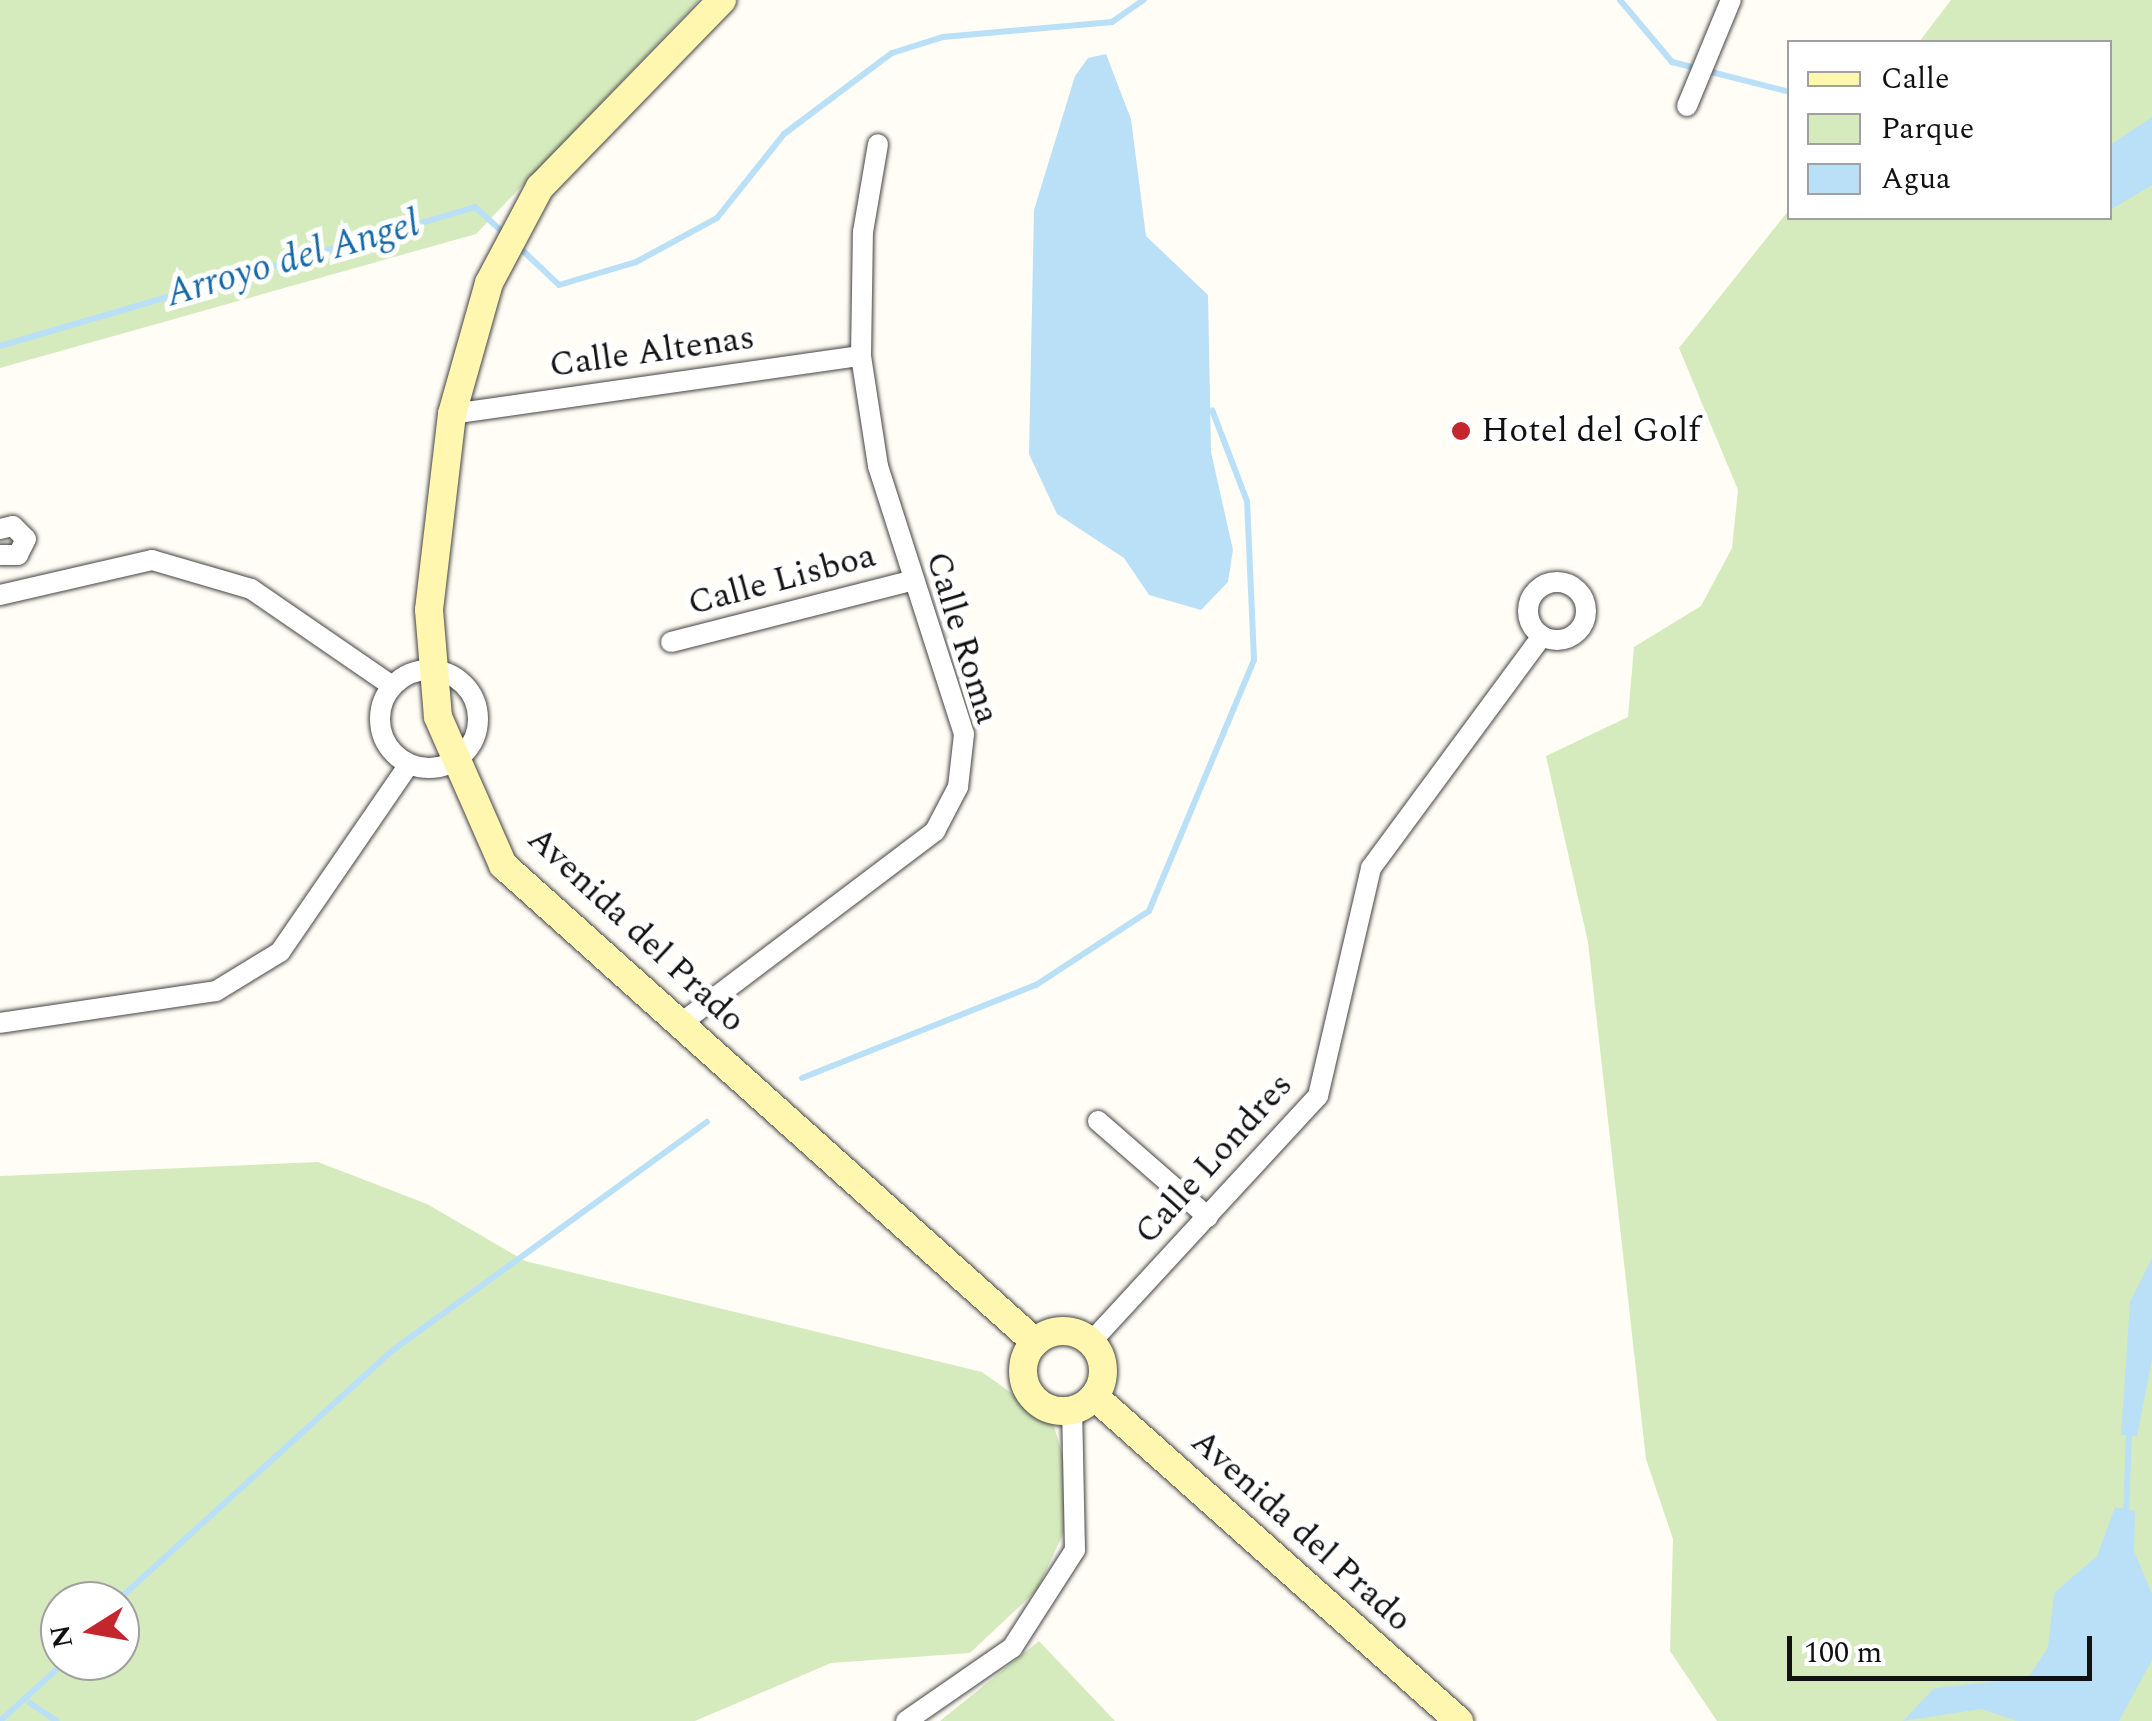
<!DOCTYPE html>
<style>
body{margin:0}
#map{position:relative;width:2152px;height:1721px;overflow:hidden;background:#fffdf5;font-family:Spectral,serif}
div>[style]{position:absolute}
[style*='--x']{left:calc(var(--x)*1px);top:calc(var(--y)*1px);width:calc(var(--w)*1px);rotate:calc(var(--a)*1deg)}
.green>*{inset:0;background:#d5ebbd}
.water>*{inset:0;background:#b9e0f7}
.stream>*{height:6px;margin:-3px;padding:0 3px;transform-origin:3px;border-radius:3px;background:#b9e0f7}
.roads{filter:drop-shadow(0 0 2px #444) drop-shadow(0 0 2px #444)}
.street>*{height:20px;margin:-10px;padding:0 10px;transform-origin:10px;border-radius:10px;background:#fff}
.street>.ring{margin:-10px;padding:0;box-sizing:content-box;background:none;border:20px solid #fff;border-radius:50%}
.secondary>*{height:28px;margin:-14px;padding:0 14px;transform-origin:14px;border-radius:14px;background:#fff6b0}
.secondary>.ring{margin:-14px;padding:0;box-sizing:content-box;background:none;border:28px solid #fff6b0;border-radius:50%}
.dots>*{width:28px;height:28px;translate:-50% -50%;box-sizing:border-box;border:5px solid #fff;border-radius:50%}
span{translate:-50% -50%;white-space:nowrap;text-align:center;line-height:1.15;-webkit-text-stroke:10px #fff;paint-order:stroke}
.street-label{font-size:35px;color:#111}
.poi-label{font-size:35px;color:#111}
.left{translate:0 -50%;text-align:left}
.water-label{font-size:38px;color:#1768a6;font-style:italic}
.legend{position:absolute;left:1787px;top:40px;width:325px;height:180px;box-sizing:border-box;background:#fff;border:2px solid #a0a0a0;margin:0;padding:12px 18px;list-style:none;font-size:30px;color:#111}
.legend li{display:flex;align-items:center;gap:20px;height:50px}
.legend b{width:50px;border:2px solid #a0a0a0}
.north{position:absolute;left:40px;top:1581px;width:100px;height:100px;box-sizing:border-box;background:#fff;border:2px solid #a0a0a0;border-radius:50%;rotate:259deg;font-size:28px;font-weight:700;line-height:40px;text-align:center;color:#111}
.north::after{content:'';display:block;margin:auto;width:35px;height:45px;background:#c4262e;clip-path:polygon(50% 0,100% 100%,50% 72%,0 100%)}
.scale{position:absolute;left:1787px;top:1636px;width:305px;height:45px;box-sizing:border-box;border:5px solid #111;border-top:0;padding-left:12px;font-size:30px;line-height:35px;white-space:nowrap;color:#111;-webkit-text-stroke:8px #fff;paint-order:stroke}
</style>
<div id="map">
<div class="green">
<div style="clip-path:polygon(0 0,699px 0,476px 234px,0 368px)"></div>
<div style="clip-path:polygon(1951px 0,2152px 0,2152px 1721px,1717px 1721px,1670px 1651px,1673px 1539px,1646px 1459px,1588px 942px,1546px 756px,1628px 717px,1634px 647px,1701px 606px,1732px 548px,1738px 490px,1679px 348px,1789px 210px,1790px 218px,2110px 218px,2110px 42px,1919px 42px)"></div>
<div style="clip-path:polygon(evenodd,318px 1162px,427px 1204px,525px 1261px,982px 1372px,1053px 1423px,1065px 1463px,1064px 1532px,1037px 1590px,970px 1653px,831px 1663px,695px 1721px,0 1721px,0 1176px,318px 1162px,60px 1601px,120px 1601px,120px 1661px,60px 1661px,60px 1601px)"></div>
<div style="clip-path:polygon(1039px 1641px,1115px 1721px,940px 1721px,956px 1708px)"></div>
</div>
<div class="water">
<div style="clip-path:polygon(1106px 54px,1131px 119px,1146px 236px,1208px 295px,1211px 452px,1233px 550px,1228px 582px,1201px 610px,1149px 595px,1124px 558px,1057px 514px,1029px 454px,1034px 210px,1075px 76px,1088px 58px)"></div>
<div style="clip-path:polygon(2152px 117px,2152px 185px,2110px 210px,2110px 145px)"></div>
<div style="clip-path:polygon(2152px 1258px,2152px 1359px,2137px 1436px,2121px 1435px,2130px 1302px)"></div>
<div style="clip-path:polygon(2115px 1507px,2135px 1511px,2134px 1551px,2152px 1594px,2152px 1660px,2119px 1721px,2017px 1721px,1981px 1709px,1903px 1721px,1934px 1688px,2028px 1678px,2048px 1647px,2054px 1593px,2097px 1556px)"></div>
</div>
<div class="stream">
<div style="--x:1620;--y:0;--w:81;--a:50"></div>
<div style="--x:1672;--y:62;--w:122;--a:14.3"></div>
<div style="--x:519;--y:247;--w:55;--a:43.5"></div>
<div style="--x:559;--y:285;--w:80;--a:-16.6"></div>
<div style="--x:636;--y:262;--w:92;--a:-28.5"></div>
<div style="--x:717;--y:218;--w:107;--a:-51.4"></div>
<div style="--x:784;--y:134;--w:135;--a:-36.9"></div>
<div style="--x:892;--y:53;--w:53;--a:-17.4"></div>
<div style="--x:943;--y:37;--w:170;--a:-5.1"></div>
<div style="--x:1112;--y:22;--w:39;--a:-35"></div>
<div style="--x:0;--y:346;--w:495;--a:-16.3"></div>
<div style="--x:475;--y:207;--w:42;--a:42.1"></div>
<div style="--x:802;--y:1078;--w:252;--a:-21.7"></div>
<div style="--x:1036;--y:985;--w:135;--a:-33.2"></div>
<div style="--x:1149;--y:911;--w:272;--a:-67.3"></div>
<div style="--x:1254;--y:660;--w:159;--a:-92.5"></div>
<div style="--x:1247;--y:501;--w:97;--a:-111"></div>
<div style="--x:2126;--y:1513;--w:82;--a:-87.9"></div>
<div style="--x:117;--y:1601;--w:373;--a:-42.3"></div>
<div style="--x:393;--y:1350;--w:388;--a:-36"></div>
<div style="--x:30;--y:1703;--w:32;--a:34"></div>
<div style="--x:0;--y:1721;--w:89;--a:-42.3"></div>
</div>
<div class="roads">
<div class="street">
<div style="--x:1687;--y:106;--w:115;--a:-67.5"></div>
<div style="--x:452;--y:414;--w:413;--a:-8.1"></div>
<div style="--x:0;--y:529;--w:13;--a:-13"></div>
<div style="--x:13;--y:526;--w:18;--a:45"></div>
<div style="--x:26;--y:539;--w:18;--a:117"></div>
<div style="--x:18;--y:555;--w:18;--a:180"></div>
<div class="ring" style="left:1528px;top:582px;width:38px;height:38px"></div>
<div style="--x:0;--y:595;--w:156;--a:-13"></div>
<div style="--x:152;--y:560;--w:103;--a:16.3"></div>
<div style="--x:251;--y:589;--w:171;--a:34.5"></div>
<div style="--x:671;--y:642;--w:247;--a:-14.3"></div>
<div class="ring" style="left:380px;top:670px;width:78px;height:78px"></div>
<div style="--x:0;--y:1023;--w:218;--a:-8.4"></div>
<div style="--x:216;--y:991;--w:75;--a:-31.4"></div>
<div style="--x:280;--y:952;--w:228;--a:-55.5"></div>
<div style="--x:680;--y:1024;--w:320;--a:-37.1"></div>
<div style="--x:935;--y:831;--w:50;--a:-62.4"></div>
<div style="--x:958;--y:787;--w:53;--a:-83.5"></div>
<div style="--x:964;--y:734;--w:281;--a:-107.8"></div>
<div style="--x:878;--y:466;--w:111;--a:-98.8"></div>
<div style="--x:861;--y:356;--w:124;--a:-89.1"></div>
<div style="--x:863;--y:232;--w:89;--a:-80.3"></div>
<div style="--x:1098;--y:1121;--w:146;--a:41.1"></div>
<div style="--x:1091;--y:1342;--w:335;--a:-47.3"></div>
<div style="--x:1318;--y:1096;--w:234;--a:-76.9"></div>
<div style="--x:1371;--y:868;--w:288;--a:-53.6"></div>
<div style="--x:906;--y:1721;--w:129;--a:-34.6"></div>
<div style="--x:1012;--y:1648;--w:117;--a:-57.3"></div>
<div style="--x:1075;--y:1550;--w:139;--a:-91.2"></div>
</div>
<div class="secondary">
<div style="--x:722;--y:0;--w:261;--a:134.2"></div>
<div style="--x:540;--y:187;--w:109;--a:118"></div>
<div style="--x:489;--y:283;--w:136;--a:105.8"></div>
<div style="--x:452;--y:414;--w:197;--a:96.7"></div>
<div style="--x:429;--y:610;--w:107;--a:85.2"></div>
<div style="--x:438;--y:717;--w:162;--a:66.3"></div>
<div style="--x:503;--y:865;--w:715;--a:41.88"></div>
<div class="ring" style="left:1023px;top:1331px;width:52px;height:52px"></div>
<div style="--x:1094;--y:1396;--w:489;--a:41.7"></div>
</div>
</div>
<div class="dots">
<div style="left:1461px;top:431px;background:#c4262e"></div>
</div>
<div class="street-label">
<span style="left:652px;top:352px;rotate:-8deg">Calle Altenas</span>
<span style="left:782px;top:580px;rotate:-15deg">Calle Lisboa</span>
<span style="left:962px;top:638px;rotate:73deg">Calle Roma</span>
<span style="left:636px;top:930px;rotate:43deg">Avenida del Prado</span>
<span style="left:1214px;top:1159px;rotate:-48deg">Calle Londres</span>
<span style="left:1301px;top:1531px;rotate:42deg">Avenida del Prado</span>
</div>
<div class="poi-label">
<span class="left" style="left:1481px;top:431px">Hotel del Golf</span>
</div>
<div class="water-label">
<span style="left:293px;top:260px;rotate:-16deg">Arroyo del Angel</span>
</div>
<ul class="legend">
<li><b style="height:12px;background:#fff6b0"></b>Calle</li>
<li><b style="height:28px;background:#d5ebbd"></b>Parque</li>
<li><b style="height:28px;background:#b9e0f7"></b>Agua</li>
</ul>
<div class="north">N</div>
<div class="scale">100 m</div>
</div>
